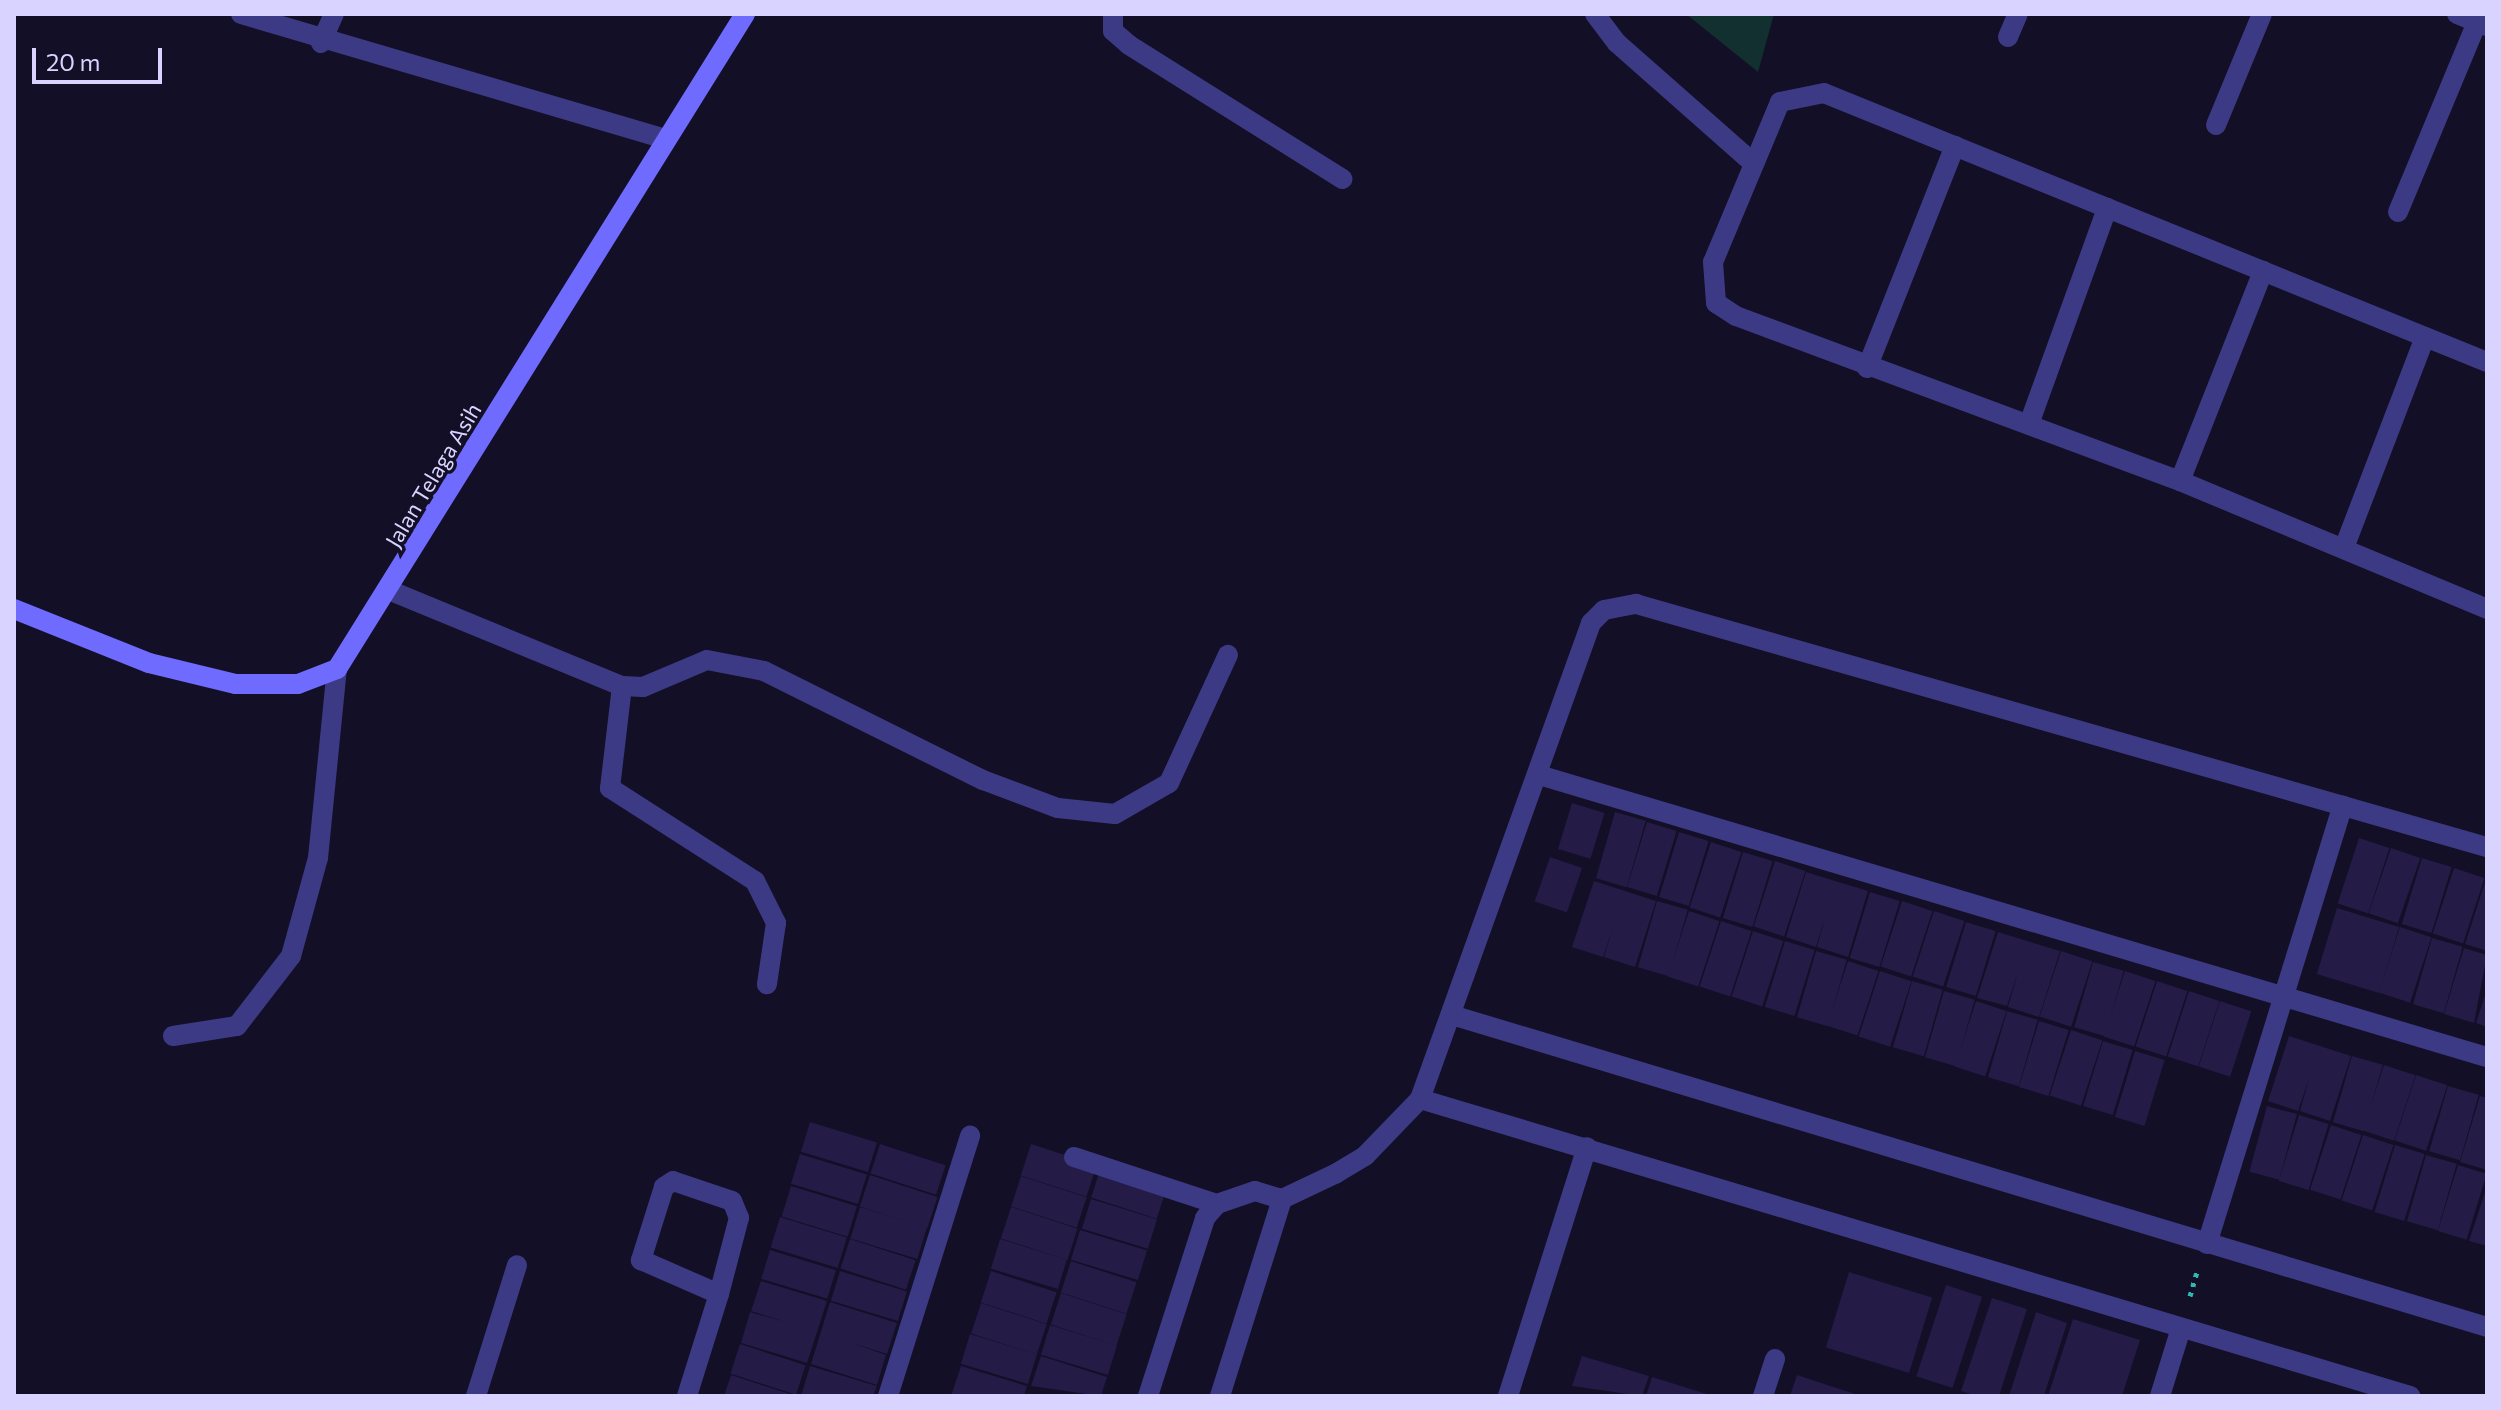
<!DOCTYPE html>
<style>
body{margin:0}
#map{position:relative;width:2501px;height:1410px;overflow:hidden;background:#130f26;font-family:Commissioner,sans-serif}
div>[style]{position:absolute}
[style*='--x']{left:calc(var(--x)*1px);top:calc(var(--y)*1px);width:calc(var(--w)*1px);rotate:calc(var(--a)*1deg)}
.green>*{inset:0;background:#12302f}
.building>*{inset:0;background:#241b47;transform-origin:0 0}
.path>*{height:5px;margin-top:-2.5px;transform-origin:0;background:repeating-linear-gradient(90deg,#2fb8b0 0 4px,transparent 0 10px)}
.street>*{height:20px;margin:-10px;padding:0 10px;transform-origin:10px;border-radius:10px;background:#3d3a85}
.secondary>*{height:20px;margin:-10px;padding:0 10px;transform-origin:10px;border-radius:10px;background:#6f6bff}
span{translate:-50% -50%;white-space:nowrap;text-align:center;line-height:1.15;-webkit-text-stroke:7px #130f26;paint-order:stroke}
.street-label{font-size:22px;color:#d9d4ff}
.frame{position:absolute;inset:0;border:16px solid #d9d4ff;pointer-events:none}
.scale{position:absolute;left:32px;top:48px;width:130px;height:36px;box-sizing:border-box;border:4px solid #d9d4ff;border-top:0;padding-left:10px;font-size:24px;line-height:28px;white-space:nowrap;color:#d9d4ff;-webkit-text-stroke:6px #130f26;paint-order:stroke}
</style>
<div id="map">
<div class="green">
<div style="clip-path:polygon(1686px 14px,1774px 14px,1758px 72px)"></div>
</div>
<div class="building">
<div style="left:1572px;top:803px;width:34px;height:48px;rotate:17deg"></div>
<div style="left:1615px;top:812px;width:32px;height:69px;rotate:16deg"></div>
<div style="left:1647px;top:822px;width:31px;height:68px;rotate:17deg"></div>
<div style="left:1679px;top:832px;width:31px;height:68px;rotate:17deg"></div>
<div style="left:2359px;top:838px;width:32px;height:69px;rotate:18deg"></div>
<div style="left:1711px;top:842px;width:32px;height:69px;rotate:18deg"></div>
<div style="left:2391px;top:848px;width:31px;height:69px;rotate:19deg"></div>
<div style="left:1743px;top:852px;width:31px;height:69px;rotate:17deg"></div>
<div style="left:1550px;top:857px;width:34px;height:47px;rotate:19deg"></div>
<div style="left:2422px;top:858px;width:31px;height:69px;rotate:17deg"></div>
<div style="left:1775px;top:861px;width:32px;height:69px;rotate:18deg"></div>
<div style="left:2454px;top:868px;width:32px;height:69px;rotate:18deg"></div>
<div style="clip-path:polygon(1806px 872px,1868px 891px,1848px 957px,1817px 947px,1826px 915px,1816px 947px,1786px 937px)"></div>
<div style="clip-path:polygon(2487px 876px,2487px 951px,2465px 944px)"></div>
<div style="clip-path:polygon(1594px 881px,1656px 901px,1635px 967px,1604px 957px,1612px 930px,1603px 957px,1572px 947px)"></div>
<div style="left:1870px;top:892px;width:31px;height:69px;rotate:17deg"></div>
<div style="left:1657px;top:901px;width:32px;height:69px;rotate:16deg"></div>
<div style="left:1902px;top:901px;width:32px;height:69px;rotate:18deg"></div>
<div style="left:2337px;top:908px;width:65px;height:69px;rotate:17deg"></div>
<div style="left:1689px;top:911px;width:32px;height:69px;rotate:18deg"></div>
<div style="left:1934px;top:911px;width:32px;height:69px;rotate:18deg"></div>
<div style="left:1721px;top:921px;width:32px;height:69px;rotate:18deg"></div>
<div style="left:1966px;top:922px;width:31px;height:68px;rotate:17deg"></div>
<div style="left:2400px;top:927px;width:33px;height:69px;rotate:18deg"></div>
<div style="left:1753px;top:931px;width:32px;height:69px;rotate:18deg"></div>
<div style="clip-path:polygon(1998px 932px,2060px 951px,2039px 1017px,2008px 1007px,2018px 972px,2007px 1006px,1977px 998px)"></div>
<div style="left:2432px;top:938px;width:32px;height:69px;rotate:16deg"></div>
<div style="left:1785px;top:941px;width:31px;height:69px;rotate:17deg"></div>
<div style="clip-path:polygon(2464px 948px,2487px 955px,2474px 1023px,2444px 1014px)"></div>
<div style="left:1816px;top:951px;width:32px;height:69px;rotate:16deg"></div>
<div style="left:2061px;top:951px;width:33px;height:69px;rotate:18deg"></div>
<div style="left:1848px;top:961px;width:32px;height:68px;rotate:18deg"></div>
<div style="left:2093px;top:962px;width:32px;height:68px;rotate:16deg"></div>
<div style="left:1880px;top:971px;width:33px;height:69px;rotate:18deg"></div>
<div style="left:2125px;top:971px;width:32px;height:69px;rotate:18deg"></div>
<div style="left:1912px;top:981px;width:32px;height:69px;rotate:16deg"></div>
<div style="left:2157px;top:981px;width:32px;height:69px;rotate:18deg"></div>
<div style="clip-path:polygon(2487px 989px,2487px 1027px,2476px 1023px)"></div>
<div style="left:1944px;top:991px;width:32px;height:69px;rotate:16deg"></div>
<div style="left:2189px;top:991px;width:32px;height:69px;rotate:18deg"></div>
<div style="left:1976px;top:1001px;width:32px;height:69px;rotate:18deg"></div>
<div style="left:2220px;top:1001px;width:33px;height:69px;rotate:18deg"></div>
<div style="left:2007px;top:1011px;width:32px;height:69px;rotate:16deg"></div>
<div style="left:2039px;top:1021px;width:31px;height:69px;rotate:17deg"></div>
<div style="left:2071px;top:1030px;width:33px;height:69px;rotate:18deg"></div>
<div style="clip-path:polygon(2289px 1036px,2351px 1056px,2330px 1121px,2300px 1111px,2309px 1079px,2298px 1111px,2268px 1101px)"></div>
<div style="left:2103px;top:1041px;width:31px;height:68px;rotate:17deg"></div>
<div style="left:2135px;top:1051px;width:31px;height:69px;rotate:17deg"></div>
<div style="left:2352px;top:1056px;width:32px;height:69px;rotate:16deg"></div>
<div style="left:2384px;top:1065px;width:33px;height:69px;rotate:18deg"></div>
<div style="left:2416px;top:1075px;width:33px;height:69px;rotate:18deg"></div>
<div style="left:2448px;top:1086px;width:32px;height:68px;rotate:16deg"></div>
<div style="clip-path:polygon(2480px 1096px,2487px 1098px,2487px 1170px,2460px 1162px)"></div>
<div style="left:2267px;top:1106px;width:31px;height:68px;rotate:15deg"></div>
<div style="left:2299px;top:1115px;width:31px;height:69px;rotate:17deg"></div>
<div style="left:810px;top:1122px;width:70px;height:31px;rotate:17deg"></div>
<div style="left:2331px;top:1125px;width:32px;height:68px;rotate:18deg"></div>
<div style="left:2363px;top:1135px;width:32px;height:69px;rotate:18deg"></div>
<div style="left:880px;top:1144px;width:69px;height:31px;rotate:18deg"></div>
<div style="left:1031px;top:1144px;width:69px;height:33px;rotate:18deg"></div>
<div style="left:2395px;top:1145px;width:31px;height:70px;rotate:17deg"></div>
<div style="left:800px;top:1154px;width:70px;height:31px;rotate:17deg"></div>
<div style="left:2426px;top:1155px;width:32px;height:69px;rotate:16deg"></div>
<div style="left:2458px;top:1165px;width:30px;height:69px;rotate:17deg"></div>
<div style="left:1101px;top:1167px;width:69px;height:32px;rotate:18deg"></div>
<div style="left:870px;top:1175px;width:71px;height:33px;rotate:18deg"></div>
<div style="left:1021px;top:1176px;width:69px;height:32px;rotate:18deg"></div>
<div style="left:791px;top:1186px;width:69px;height:32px;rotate:17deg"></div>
<div style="clip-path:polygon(2487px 1186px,2487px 1246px,2469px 1241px)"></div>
<div style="left:1091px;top:1199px;width:69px;height:31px;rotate:17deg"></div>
<div style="left:860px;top:1207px;width:70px;height:33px;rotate:17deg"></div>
<div style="left:1011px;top:1207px;width:70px;height:33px;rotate:18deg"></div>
<div style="left:780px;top:1217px;width:70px;height:32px;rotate:17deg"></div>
<div style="left:1080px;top:1230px;width:70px;height:31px;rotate:17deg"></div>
<div style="left:850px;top:1239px;width:69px;height:31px;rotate:18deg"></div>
<div style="left:1000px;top:1239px;width:70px;height:31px;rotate:17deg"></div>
<div style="left:770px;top:1250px;width:69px;height:30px;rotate:17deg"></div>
<div style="left:1071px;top:1261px;width:69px;height:33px;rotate:18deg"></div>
<div style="left:840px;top:1271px;width:70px;height:31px;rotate:17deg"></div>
<div style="left:991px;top:1271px;width:69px;height:33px;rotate:18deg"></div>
<div style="left:1849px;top:1272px;width:87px;height:79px;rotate:17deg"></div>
<div style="clip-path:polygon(761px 1281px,827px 1301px,807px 1363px,741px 1343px,750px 1312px,786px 1322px,751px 1311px)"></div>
<div style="left:1946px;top:1285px;width:38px;height:96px;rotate:18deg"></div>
<div style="left:1061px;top:1293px;width:69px;height:33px;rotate:18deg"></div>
<div style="clip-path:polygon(1992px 1298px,2027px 1309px,1999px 1396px,1976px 1396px,1961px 1391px)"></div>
<div style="clip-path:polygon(830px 1302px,897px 1323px,887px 1354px,852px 1343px,886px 1355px,877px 1385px,811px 1364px)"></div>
<div style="left:981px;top:1303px;width:69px;height:32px;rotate:18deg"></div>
<div style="clip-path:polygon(2036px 1312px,2067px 1323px,2044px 1396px,2009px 1396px)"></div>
<div style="clip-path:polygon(2073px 1319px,2140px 1340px,2122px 1396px,2048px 1396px)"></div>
<div style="left:1050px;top:1325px;width:70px;height:31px;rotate:17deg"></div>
<div style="left:970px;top:1334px;width:70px;height:31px;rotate:17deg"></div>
<div style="left:740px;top:1344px;width:69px;height:31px;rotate:18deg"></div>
<div style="clip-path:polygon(1041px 1356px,1107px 1377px,1101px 1396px,1031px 1386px)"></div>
<div style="clip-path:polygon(1582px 1356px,1649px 1376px,1642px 1396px,1572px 1386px)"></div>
<div style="clip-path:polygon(810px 1366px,877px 1386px,873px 1396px,801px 1396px)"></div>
<div style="clip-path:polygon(961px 1366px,1027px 1386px,1024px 1396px,951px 1396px)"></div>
<div style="clip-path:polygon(731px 1375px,793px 1395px,793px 1396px,724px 1396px)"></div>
<div style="clip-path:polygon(1797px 1375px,1858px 1395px,1858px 1396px,1790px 1396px)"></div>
<div style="clip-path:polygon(1652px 1377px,1710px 1395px,1709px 1396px,1646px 1396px)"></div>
</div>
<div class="path">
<div style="--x:2190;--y:1296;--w:25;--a:-74"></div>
</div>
<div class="street">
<div style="--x:241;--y:14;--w:442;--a:16.4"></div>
<div style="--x:1113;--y:14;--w:17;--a:90"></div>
<div style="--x:1113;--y:31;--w:21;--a:41"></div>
<div style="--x:1129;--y:45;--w:252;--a:32.1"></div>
<div style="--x:1595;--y:14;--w:36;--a:53"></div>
<div style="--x:1617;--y:43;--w:179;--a:41.4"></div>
<div style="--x:2457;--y:14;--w:32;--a:22"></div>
<div style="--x:2008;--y:37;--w:25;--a:-67"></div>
<div style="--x:321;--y:43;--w:32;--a:-66"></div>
<div style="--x:2216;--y:125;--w:120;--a:-67.5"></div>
<div style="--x:2398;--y:212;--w:206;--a:-67.4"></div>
<div style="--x:2487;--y:362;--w:715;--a:-157.92"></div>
<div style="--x:1824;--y:93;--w:45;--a:168.4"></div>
<div style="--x:1780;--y:102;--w:173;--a:112.7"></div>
<div style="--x:1713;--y:262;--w:41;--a:85.8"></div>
<div style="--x:1716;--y:303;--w:24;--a:33"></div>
<div style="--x:1736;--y:316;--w:474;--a:20.4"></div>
<div style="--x:2180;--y:481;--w:333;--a:22.6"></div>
<div style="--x:1867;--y:368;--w:239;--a:-68.4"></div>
<div style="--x:2029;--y:424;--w:230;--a:-70.1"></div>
<div style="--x:2180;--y:481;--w:226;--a:-68.4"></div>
<div style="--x:2344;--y:548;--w:226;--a:-69"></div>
<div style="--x:391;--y:591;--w:250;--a:22.4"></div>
<div style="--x:622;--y:686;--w:21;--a:3"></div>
<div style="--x:643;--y:687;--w:69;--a:-22.9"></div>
<div style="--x:707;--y:660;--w:58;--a:10.9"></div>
<div style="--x:764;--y:671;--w:245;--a:26.5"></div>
<div style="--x:983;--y:780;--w:80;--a:20.5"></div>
<div style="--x:1058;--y:808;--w:57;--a:6"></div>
<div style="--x:1115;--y:814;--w:62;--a:-29.9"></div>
<div style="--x:1169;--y:783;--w:141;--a:-65.3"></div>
<div style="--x:622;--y:686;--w:103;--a:96.7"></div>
<div style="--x:610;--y:788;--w:172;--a:32.7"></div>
<div style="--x:755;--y:881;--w:47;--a:63.4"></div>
<div style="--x:776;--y:923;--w:62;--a:98.4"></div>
<div style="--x:1539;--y:775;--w:989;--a:16.57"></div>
<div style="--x:1455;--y:1016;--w:1078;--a:16.77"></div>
<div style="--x:173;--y:1036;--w:65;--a:-8.9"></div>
<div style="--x:237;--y:1026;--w:88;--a:-52.4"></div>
<div style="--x:291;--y:956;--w:102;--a:-74.6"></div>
<div style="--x:318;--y:858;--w:190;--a:-84.3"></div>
<div style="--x:1420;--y:1099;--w:1034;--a:16.7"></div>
<div style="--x:1074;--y:1157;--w:151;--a:18.2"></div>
<div style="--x:2207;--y:1244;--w:459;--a:-72.8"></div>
<div style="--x:476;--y:1396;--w:137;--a:-72.6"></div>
<div style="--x:687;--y:1396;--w:107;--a:-72.6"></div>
<div style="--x:719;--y:1294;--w:79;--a:-75.3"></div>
<div style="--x:739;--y:1218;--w:18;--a:-112"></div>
<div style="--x:732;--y:1201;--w:62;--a:-161.3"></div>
<div style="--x:673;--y:1181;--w:11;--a:146"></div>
<div style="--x:664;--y:1187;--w:77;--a:107.5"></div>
<div style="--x:641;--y:1260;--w:85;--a:23.6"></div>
<div style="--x:888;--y:1396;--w:273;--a:-72.5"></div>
<div style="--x:1148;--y:1396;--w:187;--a:-72.2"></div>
<div style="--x:1205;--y:1218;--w:18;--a:-49"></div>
<div style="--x:1217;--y:1204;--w:40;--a:-18.9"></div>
<div style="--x:1255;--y:1191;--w:28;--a:17"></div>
<div style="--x:1282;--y:1199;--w:59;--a:-25.3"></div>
<div style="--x:1335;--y:1174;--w:35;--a:-31"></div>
<div style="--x:1365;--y:1156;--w:79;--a:-46"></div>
<div style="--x:1420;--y:1099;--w:506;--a:-70.24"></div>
<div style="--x:1591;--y:623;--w:18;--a:-45"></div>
<div style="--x:1604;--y:610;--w:33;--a:-11"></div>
<div style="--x:1636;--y:604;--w:885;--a:15.94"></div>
<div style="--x:1220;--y:1396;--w:207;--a:-72.5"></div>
<div style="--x:1508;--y:1396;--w:261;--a:-72.4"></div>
<div style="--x:1763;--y:1396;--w:39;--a:-72"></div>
<div style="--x:2160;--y:1396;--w:71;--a:-72.8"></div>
</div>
<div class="secondary">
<div style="--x:14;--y:609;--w:145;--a:21.8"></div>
<div style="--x:149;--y:663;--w:89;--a:13.7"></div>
<div style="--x:235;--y:684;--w:63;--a:0"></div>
<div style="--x:298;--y:684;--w:42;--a:-21"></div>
<div style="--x:337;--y:669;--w:772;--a:-58.08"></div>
</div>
<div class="street-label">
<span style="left:433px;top:475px;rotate:-59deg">Jalan Telaga Asih</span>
</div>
<div class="frame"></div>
<div class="scale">20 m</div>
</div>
